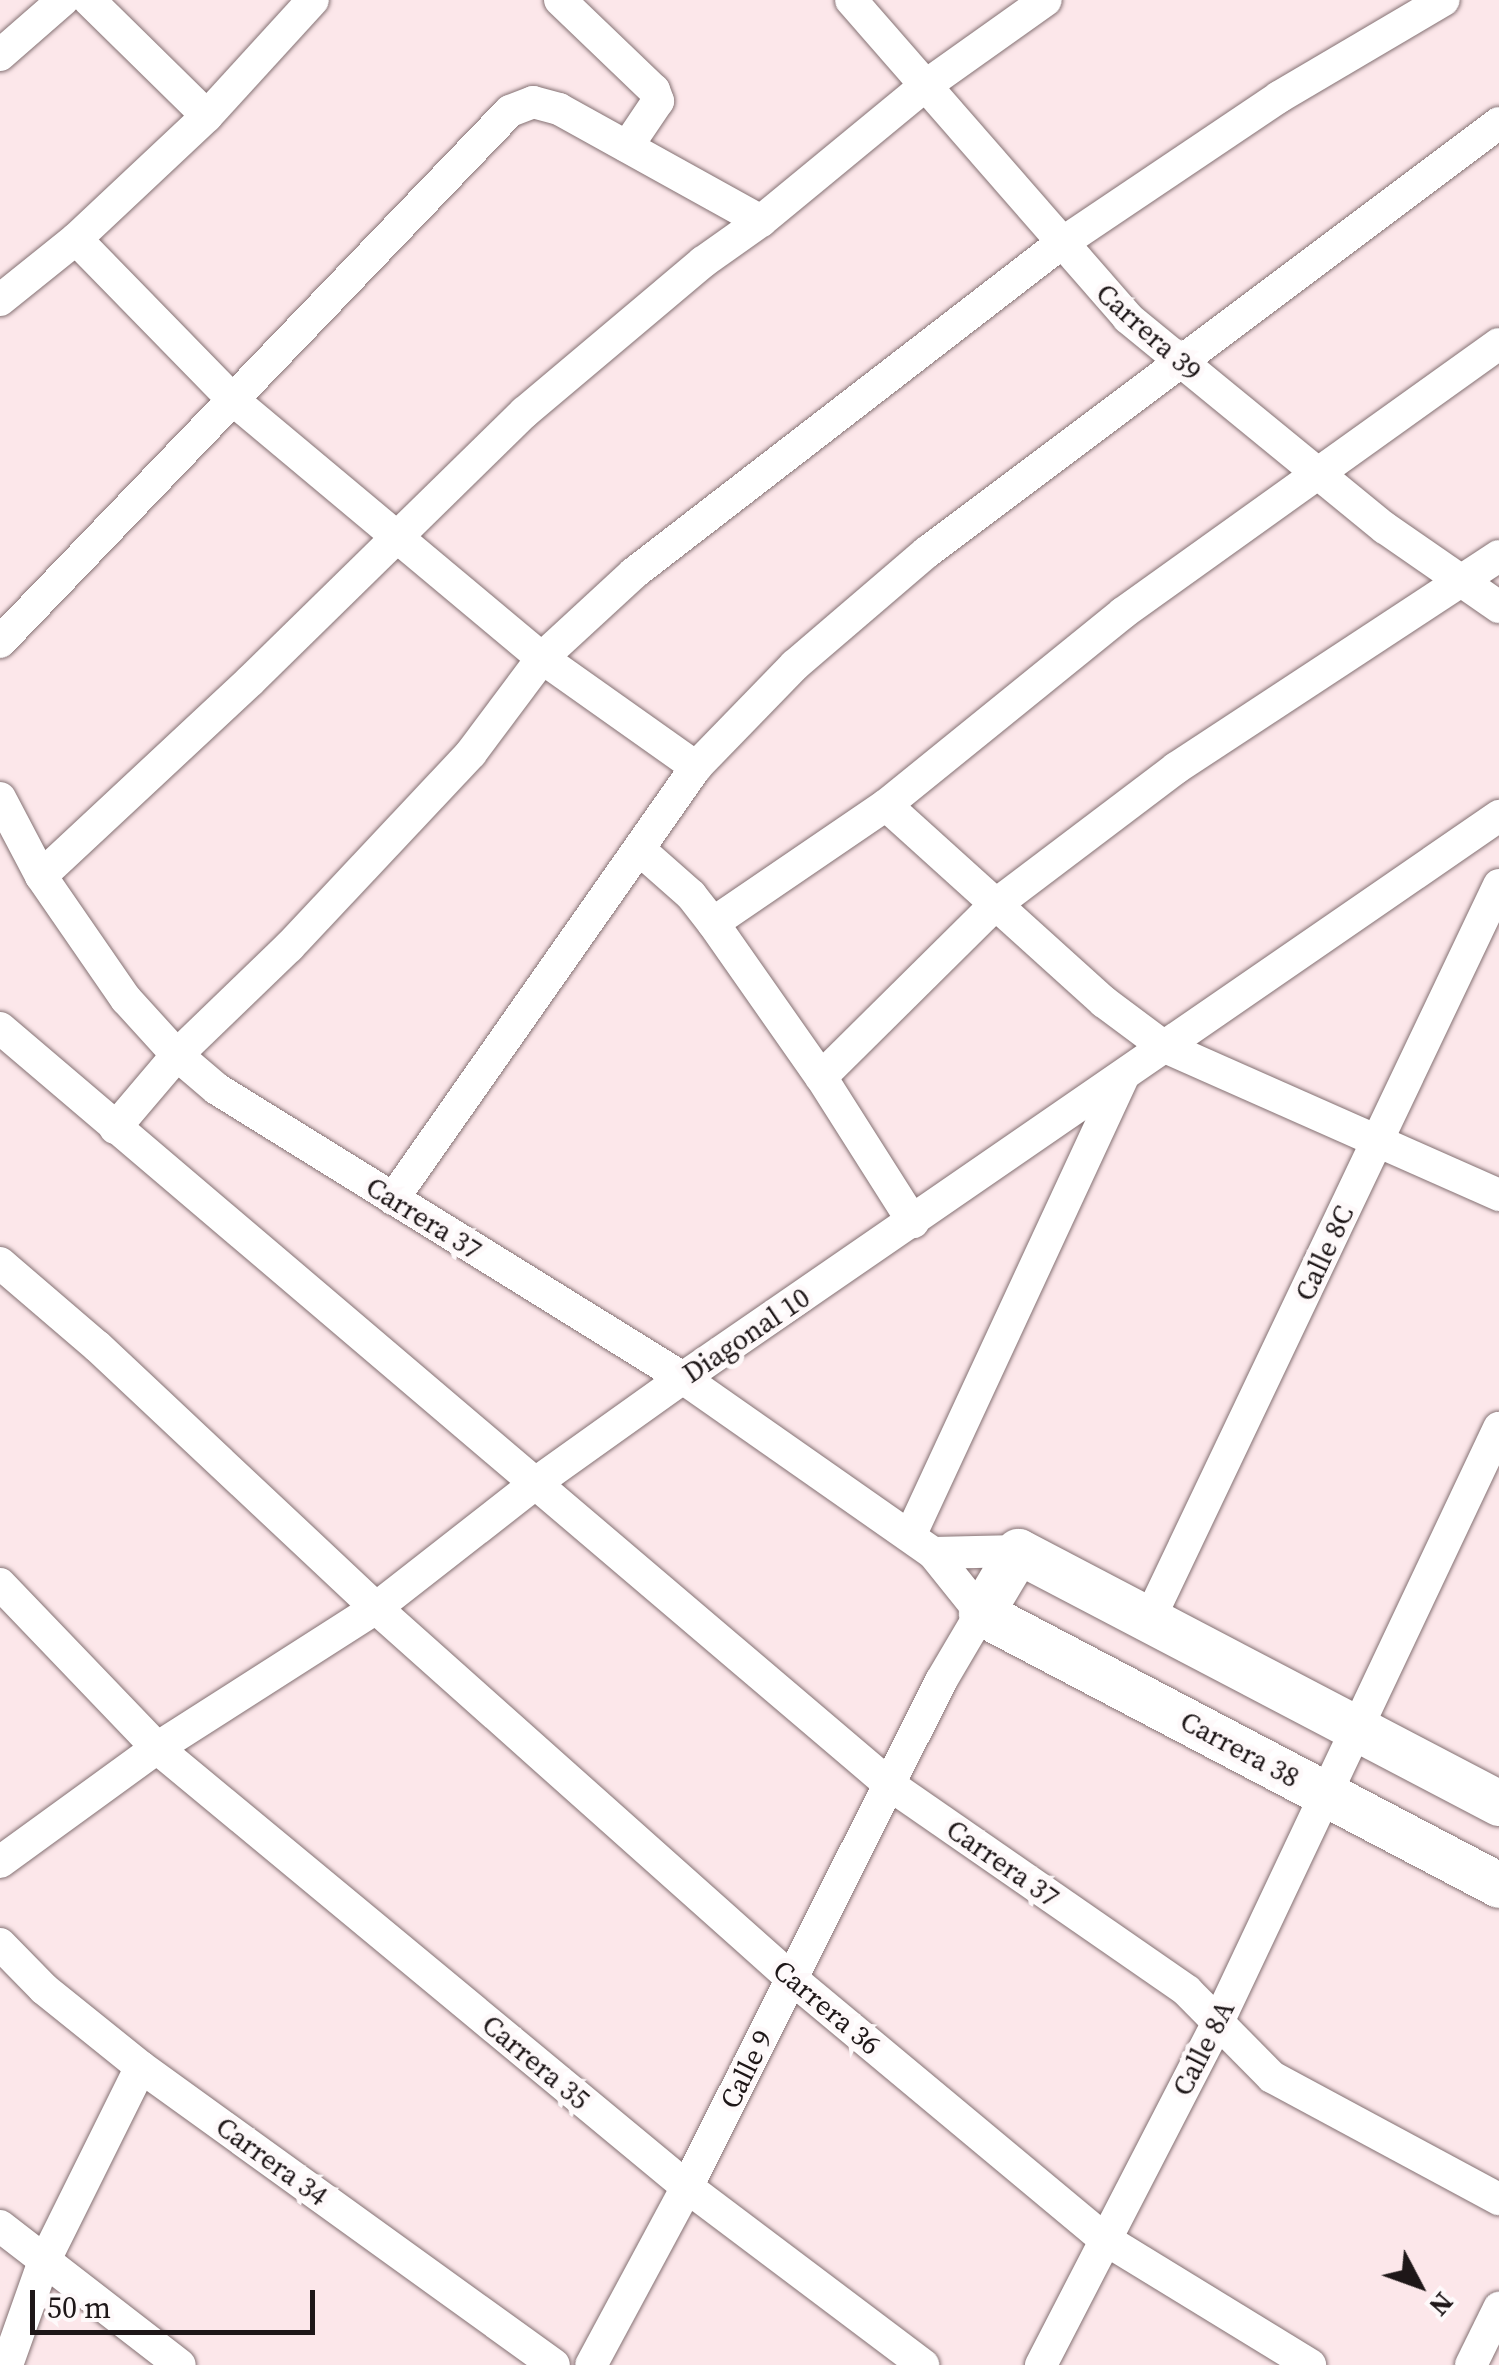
<!DOCTYPE html>
<style>
body{margin:0}
#map{position:relative;width:1499px;height:2365px;overflow:hidden;background:#fce7ea;font-family:"Source Serif 4",serif}
div>[style]{position:absolute}
[style*='--x']{left:calc(var(--x)*1px);top:calc(var(--y)*1px);width:calc(var(--w)*1px);rotate:calc(var(--a)*1deg)}
.roads{filter:drop-shadow(0 0 2px #847173) drop-shadow(0 0 2px #847173)}
.street>*{height:32px;margin:-16px;padding:0 16px;transform-origin:16px;border-radius:16px;background:#fff}
.secondary>*{height:45px;margin:-22.5px;padding:0 22.5px;transform-origin:22.5px;border-radius:22.5px;background:#fff}
span{translate:-50% -50%;white-space:nowrap;text-align:center;line-height:1.15;-webkit-text-stroke:10px #fef9fa;paint-order:stroke}
.street-label{font-size:28px;color:#1e1718}
.north{position:absolute;left:1369px;top:2235px;width:100px;height:100px;-webkit-text-stroke:8px #fef9fa;paint-order:stroke;rotate:131deg;font-size:28px;font-weight:700;line-height:40px;text-align:center;color:#1e1718}
.north::after{content:'';display:block;margin:auto;width:35px;height:45px;background:#1e1718;clip-path:polygon(50% 0,100% 100%,50% 72%,0 100%)}
.scale{position:absolute;left:30px;top:2290px;width:285px;height:45px;box-sizing:border-box;border:5px solid #1e1718;border-top:0;padding-left:12px;font-size:30px;line-height:35px;white-space:nowrap;color:#1e1718;-webkit-text-stroke:8px #fef9fa;paint-order:stroke}
</style>
<div id="map">
<div class="roads">
<div class="street">
<div style="--x:89;--y:0;--w:165;--a:44.5"></div>
<div style="--x:560;--y:0;--w:130;--a:43.8"></div>
<div style="--x:654;--y:90;--w:12;--a:70"></div>
<div style="--x:658;--y:101;--w:55;--a:124"></div>
<div style="--x:851;--y:0;--w:422;--a:48.9"></div>
<div style="--x:1128;--y:318;--w:332;--a:39.3"></div>
<div style="--x:1385;--y:528;--w:139;--a:34.7"></div>
<div style="--x:0;--y:55;--w:84;--a:-41.1"></div>
<div style="--x:76;--y:239;--w:223;--a:45.7"></div>
<div style="--x:232;--y:399;--w:404;--a:39.9"></div>
<div style="--x:542;--y:658;--w:189;--a:35.3"></div>
<div style="--x:0;--y:300;--w:97;--a:-38.8"></div>
<div style="--x:76;--y:239;--w:180;--a:-43.2"></div>
<div style="--x:207;--y:116;--w:157;--a:-47.6"></div>
<div style="--x:0;--y:642;--w:736;--a:-46.16"></div>
<div style="--x:510;--y:111;--w:25;--a:-21"></div>
<div style="--x:533;--y:102;--w:27;--a:15"></div>
<div style="--x:559;--y:109;--w:231;--a:29"></div>
<div style="--x:0;--y:798;--w:88;--a:62.3"></div>
<div style="--x:41;--y:876;--w:150;--a:55.4"></div>
<div style="--x:126;--y:999;--w:76;--a:47.7"></div>
<div style="--x:177;--y:1055;--w:52;--a:40.4"></div>
<div style="--x:217;--y:1089;--w:548;--a:31.81"></div>
<div style="--x:683;--y:1378;--w:305;--a:35"></div>
<div style="--x:933;--y:1553;--w:77;--a:51.3"></div>
<div style="--x:981;--y:1613;--w:79;--a:120.5"></div>
<div style="--x:941;--y:1681;--w:566;--a:116.66"></div>
<div style="--x:687;--y:2187;--w:202;--a:118.3"></div>
<div style="--x:886;--y:805;--w:294;--a:42.1"></div>
<div style="--x:1104;--y:1002;--w:74;--a:36.7"></div>
<div style="--x:1163;--y:1046;--w:368;--a:23.9"></div>
<div style="--x:640;--y:850;--w:68;--a:41.4"></div>
<div style="--x:691;--y:895;--w:36;--a:52"></div>
<div style="--x:713;--y:923;--w:188;--a:55"></div>
<div style="--x:821;--y:1077;--w:172;--a:57.6"></div>
<div style="--x:41;--y:876;--w:287;--a:-43"></div>
<div style="--x:251;--y:680;--w:383;--a:-44.4"></div>
<div style="--x:525;--y:412;--w:233;--a:-40.1"></div>
<div style="--x:703;--y:262;--w:71;--a:-35.3"></div>
<div style="--x:761;--y:221;--w:212;--a:-39.5"></div>
<div style="--x:925;--y:86;--w:148;--a:-35.4"></div>
<div style="--x:713;--y:923;--w:209;--a:-34.3"></div>
<div style="--x:886;--y:805;--w:305;--a:-39"></div>
<div style="--x:1123;--y:613;--w:462;--a:-35.6"></div>
<div style="--x:0;--y:1028;--w:1168;--a:40.38"></div>
<div style="--x:890;--y:1785;--w:361;--a:34.7"></div>
<div style="--x:1187;--y:1991;--w:121;--a:45.3"></div>
<div style="--x:1272;--y:2077;--w:258;--a:28.3"></div>
<div style="--x:821;--y:1077;--w:245;--a:-44.7"></div>
<div style="--x:995;--y:905;--w:227;--a:-37.1"></div>
<div style="--x:1176;--y:768;--w:386;--a:-33.3"></div>
<div style="--x:115;--y:1128;--w:96;--a:-49.7"></div>
<div style="--x:177;--y:1055;--w:156;--a:-44"></div>
<div style="--x:289;--y:947;--w:266;--a:-46.8"></div>
<div style="--x:471;--y:753;--w:119;--a:-53.2"></div>
<div style="--x:542;--y:658;--w:125;--a:-42.7"></div>
<div style="--x:634;--y:573;--w:537;--a:-37.66"></div>
<div style="--x:1059;--y:245;--w:265;--a:-33.9"></div>
<div style="--x:1279;--y:97;--w:191;--a:-30.5"></div>
<div style="--x:393;--y:1199;--w:528;--a:-54.95"></div>
<div style="--x:696;--y:767;--w:142;--a:-45.9"></div>
<div style="--x:795;--y:665;--w:174;--a:-40.6"></div>
<div style="--x:927;--y:552;--w:715;--a:-36.87"></div>
<div style="--x:0;--y:1263;--w:128;--a:40.6"></div>
<div style="--x:97;--y:1346;--w:383;--a:43.2"></div>
<div style="--x:376;--y:1608;--w:556;--a:41.72"></div>
<div style="--x:791;--y:1978;--w:406;--a:39.8"></div>
<div style="--x:1103;--y:2238;--w:243;--a:31.5"></div>
<div style="--x:910;--y:1536;--w:506;--a:-65.11"></div>
<div style="--x:933;--y:1553;--w:85;--a:-1.3"></div>
<div style="--x:0;--y:1584;--w:227;--a:46.2"></div>
<div style="--x:157;--y:1748;--w:688;--a:39.64"></div>
<div style="--x:687;--y:2187;--w:296;--a:37"></div>
<div style="--x:1149;--y:1620;--w:814;--a:-64.54"></div>
<div style="--x:0;--y:1862;--w:194;--a:-36"></div>
<div style="--x:157;--y:1748;--w:260;--a:-32.6"></div>
<div style="--x:376;--y:1608;--w:204;--a:-38"></div>
<div style="--x:537;--y:1482;--w:179;--a:-35.5"></div>
<div style="--x:683;--y:1378;--w:991;--a:-34.56"></div>
<div style="--x:0;--y:1944;--w:63;--a:45.6"></div>
<div style="--x:44;--y:1989;--w:124;--a:38.8"></div>
<div style="--x:141;--y:2067;--w:509;--a:35.81"></div>
<div style="--x:0;--y:2226;--w:227;--a:37.7"></div>
<div style="--x:7;--y:2365;--w:107;--a:-70.4"></div>
<div style="--x:43;--y:2264;--w:220;--a:-63.6"></div>
<div style="--x:1041;--y:2365;--w:388;--a:-62.7"></div>
<div style="--x:1219;--y:2020;--w:655;--a:-64.69"></div>
<div style="--x:1471;--y:2365;--w:64;--a:-63.8"></div>
</div>
<div class="secondary">
<div style="--x:1499;--y:1803;--w:543;--a:-152.35"></div>
<div style="--x:1018;--y:1551;--w:72;--a:120.8"></div>
<div style="--x:981;--y:1613;--w:585;--a:27.7"></div>
</div>
</div>
<div class="street-label">
<span style="left:1149px;top:332px;rotate:42deg">Carrera 39</span>
<span style="left:424px;top:1218px;rotate:32deg">Carrera 37</span>
<span style="left:1324px;top:1253px;rotate:-65deg">Calle 8C</span>
<span style="left:746px;top:1335px;rotate:-34deg">Diagonal 10</span>
<span style="left:1240px;top:1749px;rotate:28deg">Carrera 38</span>
<span style="left:1003px;top:1863px;rotate:35deg">Carrera 37</span>
<span style="left:827px;top:2007px;rotate:40deg">Carrera 36</span>
<span style="left:1203px;top:2048px;rotate:-63deg">Calle 8A</span>
<span style="left:536px;top:2062px;rotate:40deg">Carrera 35</span>
<span style="left:746px;top:2069px;rotate:-64deg">Calle 9</span>
<span style="left:272px;top:2161px;rotate:36deg">Carrera 34</span>
</div>
<div class="north">N</div>
<div class="scale">50 m</div>
</div>
